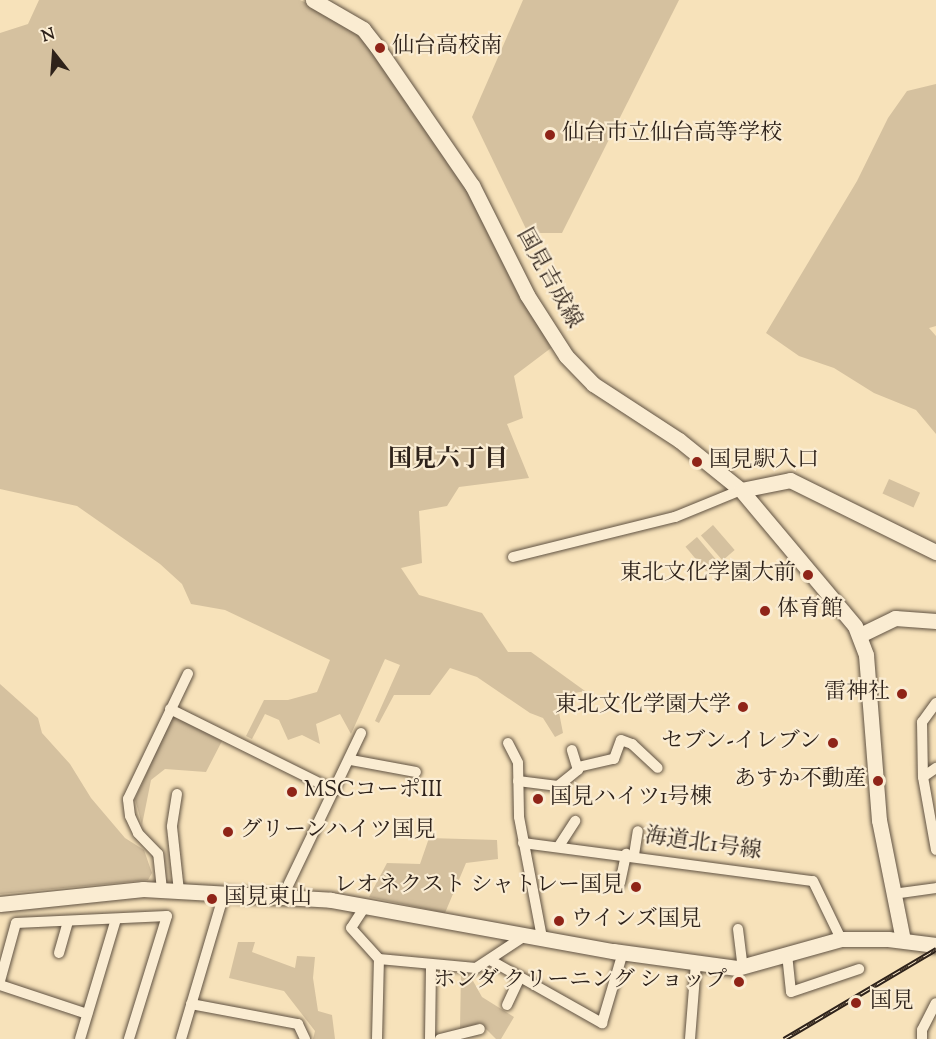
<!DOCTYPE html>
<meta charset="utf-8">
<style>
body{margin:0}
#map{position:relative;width:936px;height:1039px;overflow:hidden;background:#f7e2ba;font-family:"Sorts Mill Goudy","Noto Serif JP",serif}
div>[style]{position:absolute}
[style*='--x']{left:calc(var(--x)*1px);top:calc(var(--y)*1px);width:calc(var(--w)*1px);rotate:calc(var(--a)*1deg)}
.green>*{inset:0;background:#d5c19f;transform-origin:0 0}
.roads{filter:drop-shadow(0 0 2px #605242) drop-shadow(0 0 2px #605242)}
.street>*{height:10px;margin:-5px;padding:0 5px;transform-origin:5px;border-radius:5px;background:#faecd2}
.secondary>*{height:15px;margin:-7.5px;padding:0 7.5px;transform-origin:7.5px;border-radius:7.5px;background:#faecd2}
.rail>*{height:5px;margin-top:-2.5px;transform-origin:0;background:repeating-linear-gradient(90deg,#faecd2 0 9px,#2e221a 0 18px);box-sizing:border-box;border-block:2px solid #2e221a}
.dots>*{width:16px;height:16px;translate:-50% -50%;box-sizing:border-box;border:3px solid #faecd2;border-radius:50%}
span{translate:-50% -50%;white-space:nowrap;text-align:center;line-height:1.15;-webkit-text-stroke:4.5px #faecd2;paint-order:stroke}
.poi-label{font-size:22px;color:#2e221a}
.left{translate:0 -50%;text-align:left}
.right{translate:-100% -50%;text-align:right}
.street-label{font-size:22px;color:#2e221a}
.neighbourhood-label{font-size:24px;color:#2e221a;font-weight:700}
.north{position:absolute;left:24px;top:24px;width:60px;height:60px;-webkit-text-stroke:4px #faecd2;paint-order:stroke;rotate:343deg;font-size:16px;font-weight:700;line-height:24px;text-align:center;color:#2e221a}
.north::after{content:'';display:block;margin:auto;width:21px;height:27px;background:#2e221a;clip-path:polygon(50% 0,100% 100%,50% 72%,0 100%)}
</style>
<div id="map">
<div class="green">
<div style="clip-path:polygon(39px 0,300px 0,336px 16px,365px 37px,468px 188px,551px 348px,514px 376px,523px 418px,507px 424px,529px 478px,459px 487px,447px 506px,419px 511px,422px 563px,401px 568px,419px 595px,482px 613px,508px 652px,531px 652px,585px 691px,556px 697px,563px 733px,555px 737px,543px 718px,530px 713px,477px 677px,450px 668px,430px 695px,394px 695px,379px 723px,375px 721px,400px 665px,385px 659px,351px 734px,340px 714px,316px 724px,320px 744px,302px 735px,288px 740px,279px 720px,265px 714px,252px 739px,246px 736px,264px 700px,288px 700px,317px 692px,330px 660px,225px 610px,191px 604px,182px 584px,160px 564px,77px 506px,0 489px,0 33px,28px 24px)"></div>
<div style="clip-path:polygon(523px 0,679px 0,562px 233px,528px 233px,472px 117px)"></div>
<div style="clip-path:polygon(936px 84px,936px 326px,929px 328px,936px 336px,936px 434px,916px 410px,874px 393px,834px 368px,799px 356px,766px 333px,857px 181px,888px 118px,907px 91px)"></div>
<div style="left:889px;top:479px;width:34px;height:16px;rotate:24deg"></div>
<div style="left:713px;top:525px;width:33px;height:16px;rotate:49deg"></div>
<div style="left:697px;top:537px;width:34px;height:15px;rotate:50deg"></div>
<div style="clip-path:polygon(0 684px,38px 718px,42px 733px,70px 764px,91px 798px,125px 838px,144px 850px,152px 873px,148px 880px,0 894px)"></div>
<div style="clip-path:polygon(173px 715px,222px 741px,206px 772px,165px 769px,151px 780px,142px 825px,135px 799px)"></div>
<div style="clip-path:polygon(429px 838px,497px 840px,498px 859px,466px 863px,445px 913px,369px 897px,387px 863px,420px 864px)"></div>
<div style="clip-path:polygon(238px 942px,255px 942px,252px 952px,295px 968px,297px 956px,315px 957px,313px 978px,318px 1011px,332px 1015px,335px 1039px,313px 1039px,315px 1031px,284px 991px,229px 978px)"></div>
<div style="clip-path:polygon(461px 971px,468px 972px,482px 997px,514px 1017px,501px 1039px,496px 1039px,480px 1023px,460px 1029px)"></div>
</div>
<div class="roads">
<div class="street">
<div style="--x:513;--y:557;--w:167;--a:-13.9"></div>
<div style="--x:675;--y:517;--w:71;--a:-22.2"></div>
<div style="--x:936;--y:703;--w:24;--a:126"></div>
<div style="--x:922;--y:722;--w:55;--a:89"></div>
<div style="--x:923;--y:777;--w:74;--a:79.9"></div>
<div style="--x:170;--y:709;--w:184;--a:26.4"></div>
<div style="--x:508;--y:743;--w:22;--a:63"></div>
<div style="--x:518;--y:763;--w:54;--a:88.9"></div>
<div style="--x:519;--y:817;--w:123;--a:79.2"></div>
<div style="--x:351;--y:760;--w:66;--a:10.5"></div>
<div style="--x:578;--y:767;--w:37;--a:-13"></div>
<div style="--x:614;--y:759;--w:20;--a:-70"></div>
<div style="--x:621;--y:740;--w:12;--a:20"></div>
<div style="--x:632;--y:744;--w:35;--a:43"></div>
<div style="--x:923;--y:777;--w:16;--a:-35"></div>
<div style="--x:518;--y:781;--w:40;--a:7.1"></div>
<div style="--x:558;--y:786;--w:26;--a:-39"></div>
<div style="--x:578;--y:770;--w:21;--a:-107"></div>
<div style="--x:177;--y:794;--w:33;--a:99"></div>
<div style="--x:172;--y:827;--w:64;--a:83.8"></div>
<div style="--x:523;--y:843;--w:292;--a:7.5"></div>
<div style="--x:813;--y:881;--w:64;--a:64.2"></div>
<div style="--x:559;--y:846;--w:30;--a:-57"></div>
<div style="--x:634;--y:855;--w:24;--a:-81"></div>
<div style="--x:620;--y:883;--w:30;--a:-78"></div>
<div style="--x:162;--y:890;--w:36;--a:-96"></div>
<div style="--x:158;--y:854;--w:29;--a:-134"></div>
<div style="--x:138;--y:833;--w:19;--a:-115"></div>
<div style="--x:130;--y:816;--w:17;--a:-97"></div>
<div style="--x:128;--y:799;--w:139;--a:-64.4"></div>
<div style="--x:893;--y:894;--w:43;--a:-7.9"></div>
<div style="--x:282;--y:898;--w:183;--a:-64.4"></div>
<div style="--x:366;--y:905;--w:27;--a:123"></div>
<div style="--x:351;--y:928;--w:42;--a:47.9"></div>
<div style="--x:379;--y:959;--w:97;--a:5.3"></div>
<div style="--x:476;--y:968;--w:60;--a:-33.4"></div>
<div style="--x:738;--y:929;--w:38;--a:83"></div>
<div style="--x:59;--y:953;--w:32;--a:-74"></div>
<div style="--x:787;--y:954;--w:38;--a:84"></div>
<div style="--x:791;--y:992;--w:72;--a:-18.7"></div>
<div style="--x:490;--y:960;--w:129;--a:29.4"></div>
<div style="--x:602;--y:1023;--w:74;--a:-73.5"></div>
<div style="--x:0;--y:981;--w:60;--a:-74.6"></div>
<div style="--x:16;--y:923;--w:151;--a:-2.7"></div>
<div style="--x:167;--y:916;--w:129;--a:107.2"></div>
<div style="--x:0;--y:985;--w:92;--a:18.4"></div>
<div style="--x:191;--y:1004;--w:109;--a:10.6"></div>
<div style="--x:298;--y:1024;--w:17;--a:65"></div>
<div style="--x:507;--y:1005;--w:31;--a:-65"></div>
<div style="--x:80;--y:1039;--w:125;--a:-73.3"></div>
<div style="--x:181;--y:1039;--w:151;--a:-73.5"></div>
<div style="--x:377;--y:1039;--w:80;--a:-88.6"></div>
<div style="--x:430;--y:1039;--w:73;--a:-89.2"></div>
<div style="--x:440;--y:1039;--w:41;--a:-14"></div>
<div style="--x:690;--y:1039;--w:76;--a:-85.5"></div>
<div style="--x:922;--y:1039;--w:9;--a:-90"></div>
<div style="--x:922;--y:1030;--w:30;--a:-63"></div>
</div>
<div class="secondary">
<div style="--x:313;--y:0;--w:58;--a:30.1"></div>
<div style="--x:363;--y:29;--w:23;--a:52"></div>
<div style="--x:377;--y:47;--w:168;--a:55.5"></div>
<div style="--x:472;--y:185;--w:123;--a:63.4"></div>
<div style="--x:527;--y:295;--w:72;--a:57.4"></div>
<div style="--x:566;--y:356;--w:39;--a:46"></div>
<div style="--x:593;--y:384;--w:103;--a:33.1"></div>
<div style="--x:679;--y:440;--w:80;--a:38.9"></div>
<div style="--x:741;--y:490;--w:177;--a:50"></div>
<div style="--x:855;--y:626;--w:31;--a:69"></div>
<div style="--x:866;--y:655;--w:166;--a:85.5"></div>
<div style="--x:879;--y:820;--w:122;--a:78.7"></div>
<div style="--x:741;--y:490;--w:50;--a:-11.5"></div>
<div style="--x:790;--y:480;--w:163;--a:26.3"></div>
<div style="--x:860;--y:635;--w:39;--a:-26"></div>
<div style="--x:895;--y:618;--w:41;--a:4.2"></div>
<div style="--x:0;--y:904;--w:144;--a:-6"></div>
<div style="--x:143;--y:889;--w:188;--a:3.3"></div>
<div style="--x:331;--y:900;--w:287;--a:10.3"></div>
<div style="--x:613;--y:951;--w:125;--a:7.8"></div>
<div style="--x:737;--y:968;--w:108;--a:-15.6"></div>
<div style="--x:841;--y:939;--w:47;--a:0"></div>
<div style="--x:888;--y:939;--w:48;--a:7.1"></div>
</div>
</div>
<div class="rail">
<div style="--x:784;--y:1039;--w:177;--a:-30.6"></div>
</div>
<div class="dots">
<div style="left:380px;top:48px;background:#8f2418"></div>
<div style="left:550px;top:135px;background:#8f2418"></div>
<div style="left:697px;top:462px;background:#8f2418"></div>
<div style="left:808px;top:575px;background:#8f2418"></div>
<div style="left:765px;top:611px;background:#8f2418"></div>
<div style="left:902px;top:694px;background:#8f2418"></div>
<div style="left:743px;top:707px;background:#8f2418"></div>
<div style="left:833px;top:743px;background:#8f2418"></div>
<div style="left:878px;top:781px;background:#8f2418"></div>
<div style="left:292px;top:792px;background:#8f2418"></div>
<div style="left:538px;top:799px;background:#8f2418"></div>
<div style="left:228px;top:832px;background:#8f2418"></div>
<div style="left:636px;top:887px;background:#8f2418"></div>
<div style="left:212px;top:899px;background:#8f2418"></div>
<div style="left:559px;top:921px;background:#8f2418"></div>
<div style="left:739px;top:982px;background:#8f2418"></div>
<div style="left:856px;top:1003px;background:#8f2418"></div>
</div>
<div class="poi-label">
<span class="left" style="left:392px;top:48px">仙台高校南</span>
<span class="left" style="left:562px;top:135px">仙台市立仙台高等学校</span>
<span class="left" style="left:709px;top:462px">国見駅入口</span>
<span class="right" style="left:796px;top:575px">東北文化学園大前</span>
<span class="left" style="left:777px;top:611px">体育館</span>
<span class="right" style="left:890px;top:694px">雷神社</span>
<span class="right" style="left:731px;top:707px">東北文化学園大学</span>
<span class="right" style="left:821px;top:743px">セブン-イレブン</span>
<span class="right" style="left:866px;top:781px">あすか不動産</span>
<span class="left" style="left:304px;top:792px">MSCコーポIII</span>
<span class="left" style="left:550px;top:799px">国見ハイツ1号棟</span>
<span class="left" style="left:240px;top:832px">グリーンハイツ国見</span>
<span class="right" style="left:624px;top:887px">レオネクスト シャトレー国見</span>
<span class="left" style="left:224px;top:899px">国見東山</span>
<span class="left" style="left:571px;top:921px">ウインズ国見</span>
<span class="right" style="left:727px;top:982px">ホンダ クリーニング ショップ</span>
<span class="left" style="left:870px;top:1003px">国見</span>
</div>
<div class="street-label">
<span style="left:548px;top:279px;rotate:61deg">国見吉成線</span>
<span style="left:703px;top:845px;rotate:8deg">海道北1号線</span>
</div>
<div class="neighbourhood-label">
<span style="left:448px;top:461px">国見六丁目</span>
</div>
<div class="north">N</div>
</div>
